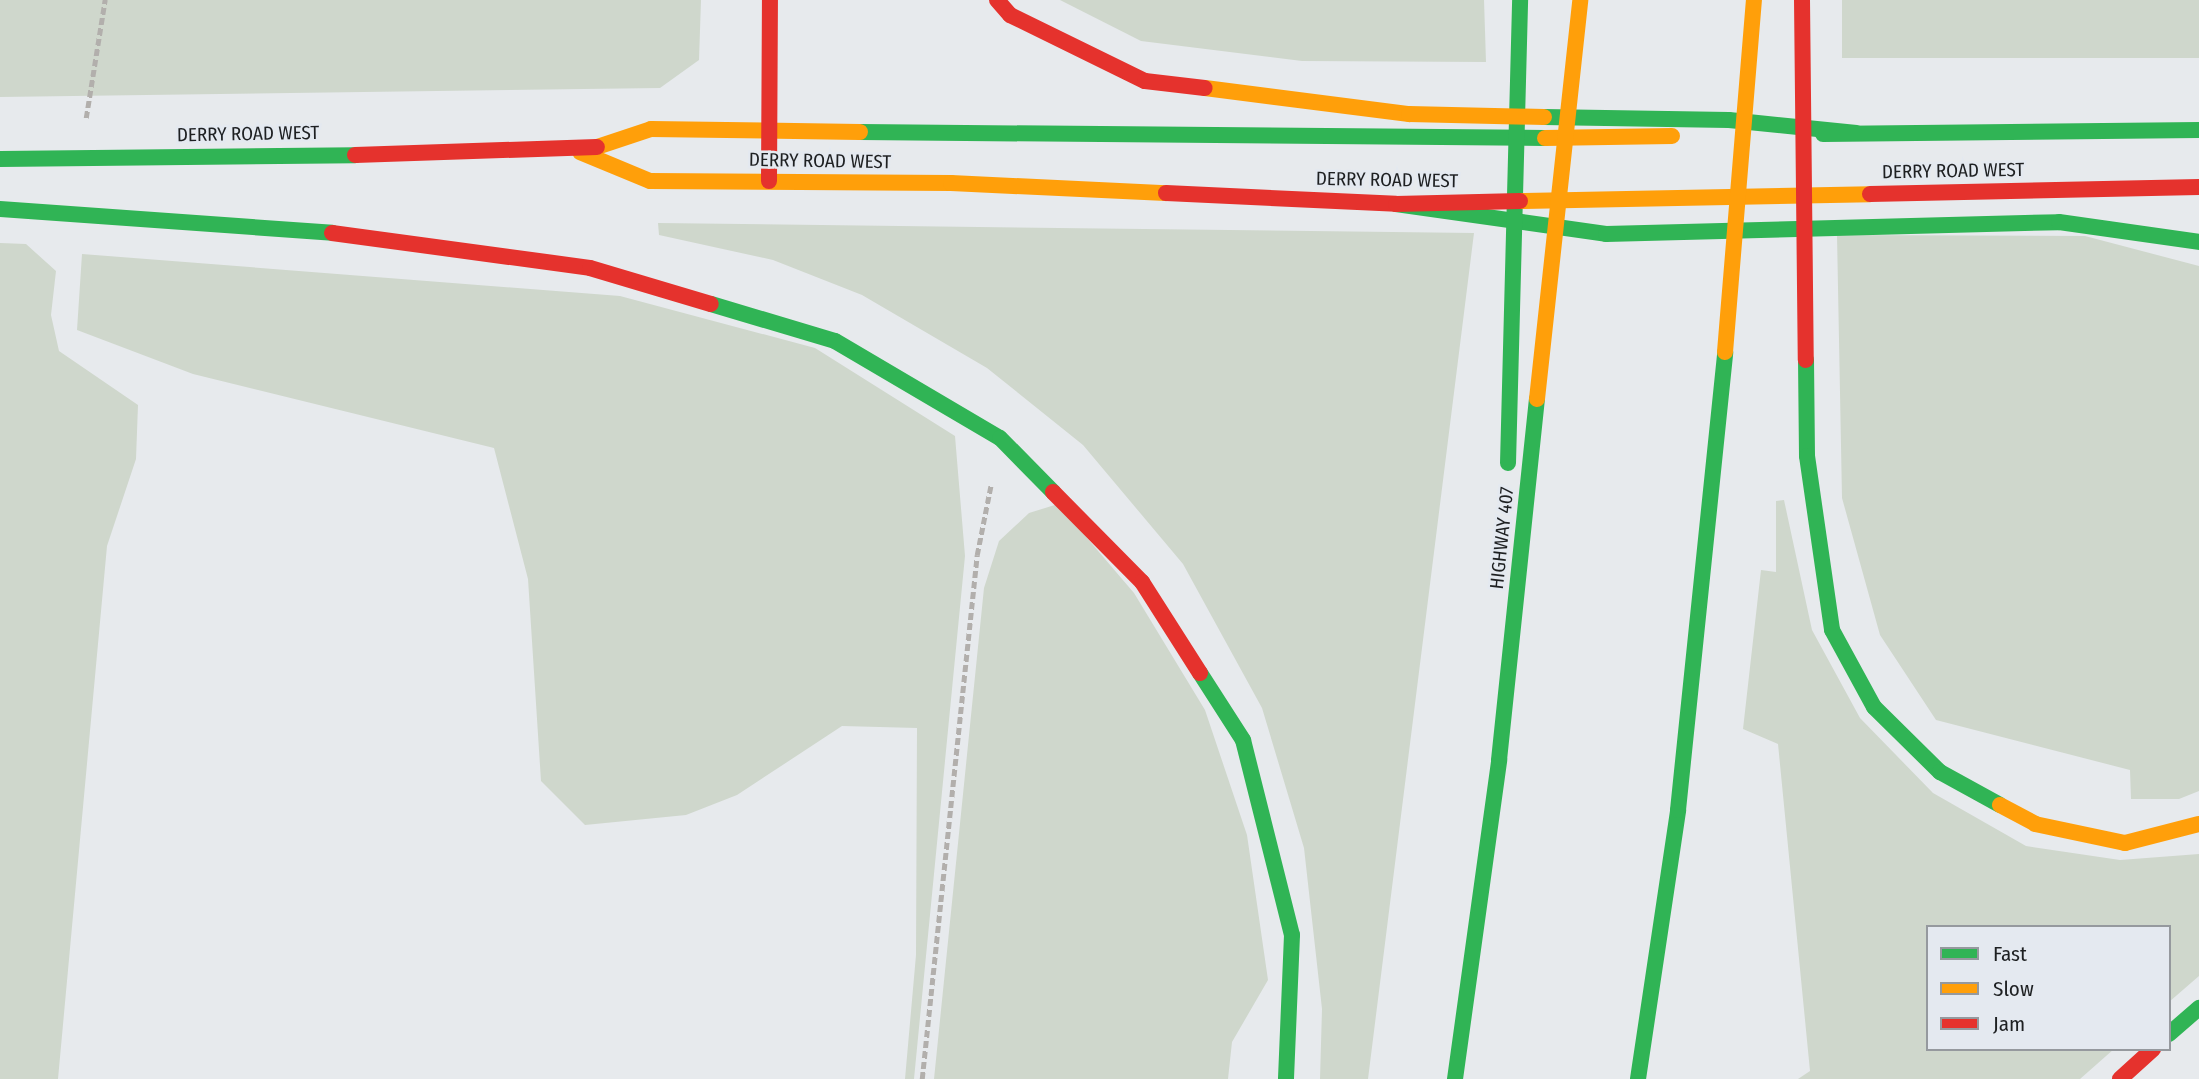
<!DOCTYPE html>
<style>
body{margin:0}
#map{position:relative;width:2199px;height:1079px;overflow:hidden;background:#e7eaed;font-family:"Fira Sans Condensed",sans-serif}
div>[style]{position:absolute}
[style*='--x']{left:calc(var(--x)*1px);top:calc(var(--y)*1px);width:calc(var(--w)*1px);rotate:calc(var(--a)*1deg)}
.green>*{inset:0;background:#cfd7cc;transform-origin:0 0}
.path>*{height:4.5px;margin-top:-2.25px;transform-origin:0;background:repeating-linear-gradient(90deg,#b2afac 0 7px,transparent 0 10.5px)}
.fast>*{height:16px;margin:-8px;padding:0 8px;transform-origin:8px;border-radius:8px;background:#30b455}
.slow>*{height:16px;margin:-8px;padding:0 8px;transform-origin:8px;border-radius:8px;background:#ff9f0a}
.jam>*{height:16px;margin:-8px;padding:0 8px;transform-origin:8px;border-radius:8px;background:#e5322d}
span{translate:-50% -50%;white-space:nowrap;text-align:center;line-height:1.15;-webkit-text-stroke:5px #e4e9f0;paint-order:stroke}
.street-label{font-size:19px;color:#1e2022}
.legend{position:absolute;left:1926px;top:925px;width:245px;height:126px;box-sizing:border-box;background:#e4e9f0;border:2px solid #95999e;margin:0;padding:9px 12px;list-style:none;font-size:21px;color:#1e2022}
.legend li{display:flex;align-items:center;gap:14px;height:35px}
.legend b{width:35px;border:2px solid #95999e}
</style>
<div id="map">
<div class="green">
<div style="clip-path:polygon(0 0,701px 0,699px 60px,660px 88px,0 97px)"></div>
<div style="clip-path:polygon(1060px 0,1484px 0,1486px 62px,1302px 61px,1141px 41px)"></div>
<div style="left:1842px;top:0;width:357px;height:58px"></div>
<div style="clip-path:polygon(658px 223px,1474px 233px,1368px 1079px,1320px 1079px,1322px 1009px,1304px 848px,1262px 708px,1183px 564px,1083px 445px,987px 368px,862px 295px,773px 260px,659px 235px)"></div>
<div style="clip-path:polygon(1837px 235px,2085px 236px,2199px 266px,2199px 791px,2179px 799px,2131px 799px,2130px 770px,1936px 720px,1880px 635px,1842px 498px)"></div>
<div style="clip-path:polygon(0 243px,26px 244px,56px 271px,51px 315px,59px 351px,138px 405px,136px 459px,107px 546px,58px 1079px,0 1079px)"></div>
<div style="clip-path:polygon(82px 254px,620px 296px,815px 348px,955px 436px,965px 556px,914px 1079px,905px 1079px,916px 955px,917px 728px,842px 726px,737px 795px,686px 815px,585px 825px,541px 781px,528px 579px,494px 448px,193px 374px,77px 330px)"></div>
<div style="clip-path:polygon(1784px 500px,1812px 630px,1860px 718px,1933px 793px,2026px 846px,2120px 860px,2199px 854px,2199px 976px,2169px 1002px,2169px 927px,1928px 927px,1928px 1049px,2114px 1049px,2080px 1079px,1798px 1079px,1810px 1071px,1778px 744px,1743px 729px,1761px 570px,1776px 572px,1776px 501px)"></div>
<div style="clip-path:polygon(1058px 504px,1134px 593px,1205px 710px,1247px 835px,1268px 980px,1232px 1042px,1228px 1079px,934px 1079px,984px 588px,999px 541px,1029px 513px)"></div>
</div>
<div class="path">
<div style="--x:86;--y:118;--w:120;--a:-80.9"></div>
<div style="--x:922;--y:1079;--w:527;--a:-84.01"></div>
<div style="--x:977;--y:555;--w:72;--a:-78.8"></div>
</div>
<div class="fast">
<div style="--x:1544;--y:117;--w:185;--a:0.9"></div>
<div style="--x:1729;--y:120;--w:128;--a:5.8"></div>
<div style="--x:860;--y:132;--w:685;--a:0.5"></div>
<div style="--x:1823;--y:134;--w:376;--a:-0.6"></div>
<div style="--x:0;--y:159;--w:355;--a:-0.6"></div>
<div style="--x:1396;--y:204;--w:212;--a:8.1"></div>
<div style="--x:1606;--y:234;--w:453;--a:-1.5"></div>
<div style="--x:2059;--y:222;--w:141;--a:8.1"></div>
<div style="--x:0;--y:209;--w:333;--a:4.1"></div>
<div style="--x:711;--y:304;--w:129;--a:16.6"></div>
<div style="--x:835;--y:341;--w:191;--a:30.5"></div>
<div style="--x:1000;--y:438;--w:76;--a:45.5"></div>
<div style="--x:1806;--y:360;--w:96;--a:89.4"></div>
<div style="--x:1807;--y:456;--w:176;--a:81.8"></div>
<div style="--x:1832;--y:630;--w:88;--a:61.4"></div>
<div style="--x:1874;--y:707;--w:93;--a:44.6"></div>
<div style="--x:1940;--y:772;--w:68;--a:28.8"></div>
<div style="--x:1508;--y:463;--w:463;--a:-88.5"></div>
<div style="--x:1200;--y:673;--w:80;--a:57.3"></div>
<div style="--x:1243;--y:740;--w:201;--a:75.9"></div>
<div style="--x:1292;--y:935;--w:144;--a:92.4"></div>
<div style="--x:2169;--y:1034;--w:40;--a:-41"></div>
<div style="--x:1455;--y:1079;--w:322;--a:-82.1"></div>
<div style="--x:1499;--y:760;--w:363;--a:-84"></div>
<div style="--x:1638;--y:1079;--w:272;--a:-81.5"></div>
<div style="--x:1678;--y:810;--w:460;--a:-84.1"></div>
</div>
<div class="slow">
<div style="--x:1205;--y:88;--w:206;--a:7.3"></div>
<div style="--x:1409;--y:114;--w:135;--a:1.3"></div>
<div style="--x:1545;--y:138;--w:127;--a:-0.9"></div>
<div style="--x:597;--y:147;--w:57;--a:-18.4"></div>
<div style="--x:651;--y:129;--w:209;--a:0.8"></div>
<div style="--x:580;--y:152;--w:76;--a:22.5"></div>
<div style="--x:650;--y:181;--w:301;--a:0.4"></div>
<div style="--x:951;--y:183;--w:215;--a:2.7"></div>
<div style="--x:1520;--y:201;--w:350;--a:-1.1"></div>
<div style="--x:1725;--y:352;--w:353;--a:-85.3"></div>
<div style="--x:1537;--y:399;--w:401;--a:-83.8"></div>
<div style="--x:2000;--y:805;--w:40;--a:28"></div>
<div style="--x:2035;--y:824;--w:92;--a:11.9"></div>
<div style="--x:2125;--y:843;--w:76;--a:-14.4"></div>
</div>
<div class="jam">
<div style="--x:997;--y:0;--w:20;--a:49"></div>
<div style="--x:1010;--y:15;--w:150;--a:26.1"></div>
<div style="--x:1145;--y:81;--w:60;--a:6.7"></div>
<div style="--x:1802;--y:0;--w:360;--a:89.4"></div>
<div style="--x:355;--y:155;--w:242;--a:-1.9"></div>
<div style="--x:769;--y:181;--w:181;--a:-89.7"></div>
<div style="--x:1166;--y:193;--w:230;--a:2.7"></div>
<div style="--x:1396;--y:204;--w:124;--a:-1.4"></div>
<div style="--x:1870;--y:194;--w:329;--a:-1.2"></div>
<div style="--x:332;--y:233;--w:260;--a:7.7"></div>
<div style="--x:590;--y:268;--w:126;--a:16.6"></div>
<div style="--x:1053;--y:492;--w:127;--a:45.3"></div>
<div style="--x:1142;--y:582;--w:108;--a:57.5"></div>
<div style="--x:2120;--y:1079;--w:45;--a:-42.3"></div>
</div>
<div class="street-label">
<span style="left:248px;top:134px;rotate:-1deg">DERRY ROAD WEST</span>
<span style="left:820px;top:161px;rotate:1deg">DERRY ROAD WEST</span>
<span style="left:1953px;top:171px;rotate:-1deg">DERRY ROAD WEST</span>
<span style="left:1387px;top:180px;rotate:1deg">DERRY ROAD WEST</span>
<span style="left:1502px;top:538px;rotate:-84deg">HIGHWAY 407</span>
</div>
<ul class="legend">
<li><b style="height:9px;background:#30b455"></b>Fast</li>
<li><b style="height:9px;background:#ff9f0a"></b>Slow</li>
<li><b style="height:9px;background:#e5322d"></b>Jam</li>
</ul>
</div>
